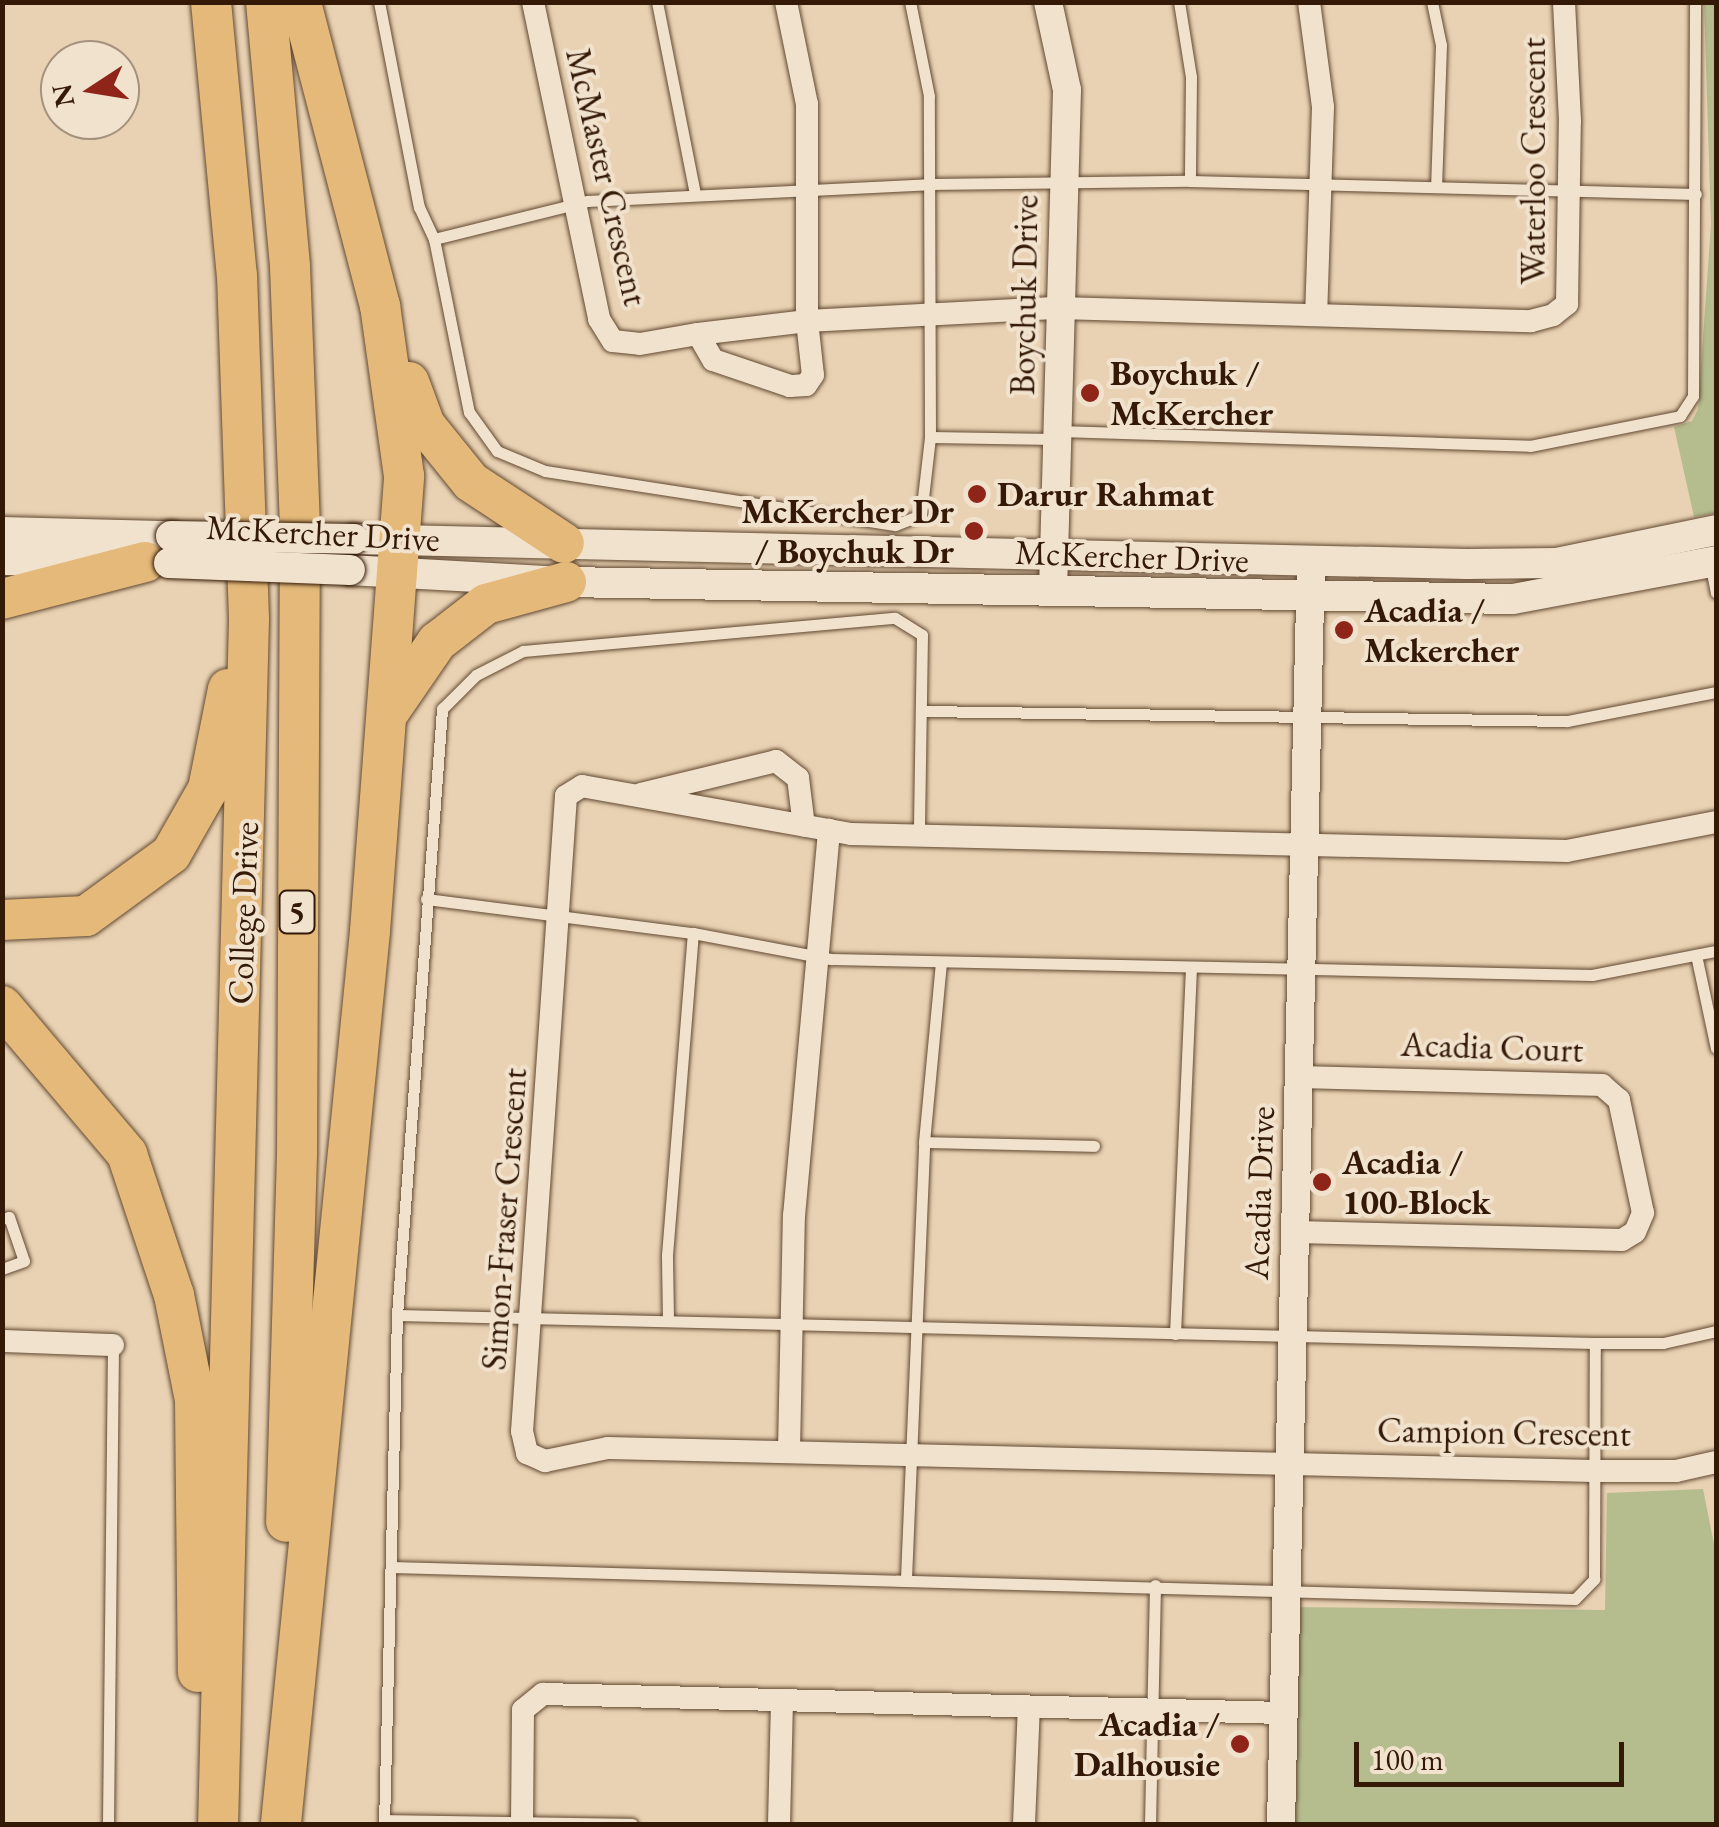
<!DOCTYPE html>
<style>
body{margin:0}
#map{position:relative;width:1719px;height:1827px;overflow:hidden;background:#e9d2b3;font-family:"EB Garamond",serif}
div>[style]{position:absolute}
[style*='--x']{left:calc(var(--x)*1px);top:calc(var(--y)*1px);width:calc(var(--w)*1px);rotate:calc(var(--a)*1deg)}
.green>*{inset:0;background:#b5bc8e}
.roads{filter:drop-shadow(0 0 2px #614831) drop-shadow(0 0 2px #614831)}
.service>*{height:11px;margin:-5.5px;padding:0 5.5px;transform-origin:5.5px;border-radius:5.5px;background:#f1e2ce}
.minor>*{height:22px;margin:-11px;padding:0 11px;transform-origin:11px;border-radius:11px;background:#f1e2ce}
.tertiary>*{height:28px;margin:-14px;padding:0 14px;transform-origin:14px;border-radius:14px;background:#f1e2ce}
.secondary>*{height:30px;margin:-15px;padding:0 15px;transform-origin:15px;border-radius:15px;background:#f1e2ce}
.motorway>*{height:40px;margin:-20px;padding:0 20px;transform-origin:20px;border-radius:20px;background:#e4b97a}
.bridges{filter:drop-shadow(0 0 2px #341a06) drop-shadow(0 0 2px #341a06)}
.secondary-bridge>*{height:30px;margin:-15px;padding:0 15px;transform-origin:15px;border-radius:15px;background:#f1e2ce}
.dots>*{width:28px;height:28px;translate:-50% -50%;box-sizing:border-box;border:5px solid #f1e2ce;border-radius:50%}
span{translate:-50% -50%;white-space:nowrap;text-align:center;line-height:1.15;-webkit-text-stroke:8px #f1e2ce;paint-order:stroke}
.shield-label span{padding:2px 8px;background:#f1e2ce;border:2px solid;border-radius:8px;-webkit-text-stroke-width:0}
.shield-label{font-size:32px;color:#341a06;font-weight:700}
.street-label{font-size:35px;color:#341a06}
.poi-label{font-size:35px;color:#341a06;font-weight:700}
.left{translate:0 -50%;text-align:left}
.right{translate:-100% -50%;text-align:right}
.frame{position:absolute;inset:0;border:5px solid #341a06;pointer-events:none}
.north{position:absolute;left:40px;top:40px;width:100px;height:100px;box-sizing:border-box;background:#f1e2ce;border:2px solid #a5927e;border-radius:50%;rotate:258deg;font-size:28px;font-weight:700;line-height:40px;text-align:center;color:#341a06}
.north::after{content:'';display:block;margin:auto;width:35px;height:45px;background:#8f2418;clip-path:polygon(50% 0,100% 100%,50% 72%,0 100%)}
.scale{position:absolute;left:1354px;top:1742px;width:270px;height:45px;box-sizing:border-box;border:5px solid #341a06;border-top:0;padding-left:12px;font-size:30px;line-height:35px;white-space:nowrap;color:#341a06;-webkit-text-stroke:8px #f1e2ce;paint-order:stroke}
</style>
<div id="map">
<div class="green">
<div style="clip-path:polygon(1704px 3px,1716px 3px,1716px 513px,1694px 517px,1674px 427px,1692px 421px,1698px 409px,1711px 224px)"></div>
<div style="clip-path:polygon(1703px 1489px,1716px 1554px,1716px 1824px,1280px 1824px,1286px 1607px,1605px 1610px,1607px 1493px)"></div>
</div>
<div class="roads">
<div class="service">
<div style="--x:379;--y:2;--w:209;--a:79"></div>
<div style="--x:419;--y:207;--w:35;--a:65"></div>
<div style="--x:434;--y:239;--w:177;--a:78.6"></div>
<div style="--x:469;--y:412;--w:48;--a:54.3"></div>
<div style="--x:497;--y:451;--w:52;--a:22.6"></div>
<div style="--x:545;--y:471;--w:354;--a:8.8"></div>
<div style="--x:895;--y:525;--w:28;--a:-21"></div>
<div style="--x:921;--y:515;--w:79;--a:-83.4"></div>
<div style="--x:930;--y:437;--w:341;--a:-90.2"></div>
<div style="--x:929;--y:96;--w:96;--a:-101.4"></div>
<div style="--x:657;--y:2;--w:196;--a:78.8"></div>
<div style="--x:1179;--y:2;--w:76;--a:80.9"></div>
<div style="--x:1191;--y:77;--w:104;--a:90.6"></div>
<div style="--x:1432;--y:2;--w:44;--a:78.2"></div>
<div style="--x:1441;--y:45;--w:142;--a:92"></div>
<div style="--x:434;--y:239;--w:158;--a:-13.9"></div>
<div style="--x:587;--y:201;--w:342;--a:-2.8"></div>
<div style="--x:929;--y:184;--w:261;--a:-0.7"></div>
<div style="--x:1190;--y:181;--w:506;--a:1.47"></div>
<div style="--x:1059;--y:431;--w:471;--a:1.8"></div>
<div style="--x:1530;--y:446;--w:153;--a:-11.3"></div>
<div style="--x:1680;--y:416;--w:24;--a:-57"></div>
<div style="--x:1693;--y:396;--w:394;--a:-89.7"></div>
<div style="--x:930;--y:437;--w:125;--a:0.9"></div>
<div style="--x:1710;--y:562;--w:31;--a:79"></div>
<div style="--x:924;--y:711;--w:643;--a:0.89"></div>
<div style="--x:1567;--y:721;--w:152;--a:-11"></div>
<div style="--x:426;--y:899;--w:269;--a:7.3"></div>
<div style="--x:693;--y:933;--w:140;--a:10.7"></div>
<div style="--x:831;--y:959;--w:761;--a:1.2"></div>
<div style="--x:1592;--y:975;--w:126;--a:-11"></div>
<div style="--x:1696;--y:955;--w:95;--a:77.9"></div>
<div style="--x:924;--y:1142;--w:170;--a:1.3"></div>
<div style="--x:2;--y:1219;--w:7;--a:-16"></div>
<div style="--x:9;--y:1217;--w:46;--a:71.2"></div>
<div style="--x:24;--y:1261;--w:23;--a:160"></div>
<div style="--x:397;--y:1315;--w:1198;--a:1.34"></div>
<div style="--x:1595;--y:1343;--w:68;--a:0"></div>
<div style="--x:1663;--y:1343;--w:54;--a:-12.8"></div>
<div style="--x:668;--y:1321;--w:66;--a:-90.9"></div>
<div style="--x:667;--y:1255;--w:323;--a:-85.4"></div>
<div style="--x:1175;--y:1334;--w:365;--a:-87.5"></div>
<div style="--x:391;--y:1567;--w:1184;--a:1.55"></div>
<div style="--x:1575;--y:1599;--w:28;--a:-46"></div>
<div style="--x:1594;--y:1579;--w:236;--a:-89.8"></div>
<div style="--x:906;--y:1578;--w:436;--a:-87.6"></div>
<div style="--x:924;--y:1142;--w:180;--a:-84.6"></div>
<div style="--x:384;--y:1820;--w:248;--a:0.9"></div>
<div style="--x:108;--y:1824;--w:479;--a:-89.4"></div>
<div style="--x:384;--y:1824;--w:509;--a:-88.54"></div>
<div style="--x:397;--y:1315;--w:608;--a:-85.75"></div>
<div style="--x:442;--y:709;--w:48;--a:-45"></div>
<div style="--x:476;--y:675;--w:53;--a:-27.1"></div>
<div style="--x:523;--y:651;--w:373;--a:-5.1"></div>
<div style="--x:895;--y:618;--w:32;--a:32"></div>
<div style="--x:922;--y:635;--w:201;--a:90.9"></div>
<div style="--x:1150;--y:1824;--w:239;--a:-88.8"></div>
</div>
<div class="minor">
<div style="--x:533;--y:2;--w:324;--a:78.2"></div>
<div style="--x:599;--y:319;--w:26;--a:58"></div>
<div style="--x:613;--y:341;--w:27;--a:6"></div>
<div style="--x:640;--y:344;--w:59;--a:-9.8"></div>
<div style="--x:698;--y:334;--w:110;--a:-6.8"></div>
<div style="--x:807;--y:321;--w:54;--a:83.7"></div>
<div style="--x:813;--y:375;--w:12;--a:125"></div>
<div style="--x:806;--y:385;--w:16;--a:176"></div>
<div style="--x:790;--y:386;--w:81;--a:-161.3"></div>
<div style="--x:713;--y:360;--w:30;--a:-120"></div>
<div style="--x:786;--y:2;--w:104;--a:78.4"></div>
<div style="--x:807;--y:104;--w:217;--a:90"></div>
<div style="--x:807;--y:321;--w:252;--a:-3"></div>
<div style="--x:1059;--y:308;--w:472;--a:1.6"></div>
<div style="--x:1531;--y:321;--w:23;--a:-15"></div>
<div style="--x:1553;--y:315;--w:18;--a:-38"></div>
<div style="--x:1567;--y:304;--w:183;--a:-89.1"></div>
<div style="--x:1570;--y:121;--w:119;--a:-92.9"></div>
<div style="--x:1309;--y:2;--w:106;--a:82.4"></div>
<div style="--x:1323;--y:107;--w:207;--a:91.9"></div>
<div style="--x:641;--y:794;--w:139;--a:-13.7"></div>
<div style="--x:776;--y:761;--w:28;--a:38"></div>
<div style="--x:798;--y:778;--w:48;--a:82.9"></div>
<div style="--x:1716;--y:822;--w:152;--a:169"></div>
<div style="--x:1567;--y:851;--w:716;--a:-178.64"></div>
<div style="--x:851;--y:834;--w:273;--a:-169.9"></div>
<div style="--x:582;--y:786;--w:19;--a:148"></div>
<div style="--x:566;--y:796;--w:637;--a:93.96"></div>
<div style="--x:522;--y:1431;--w:23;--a:77"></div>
<div style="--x:527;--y:1453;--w:20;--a:24"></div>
<div style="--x:545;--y:1461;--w:64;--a:-11.7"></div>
<div style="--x:608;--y:1448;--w:986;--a:1.34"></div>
<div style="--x:1594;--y:1471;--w:82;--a:0"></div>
<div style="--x:1676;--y:1471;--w:41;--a:-12.7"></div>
<div style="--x:1296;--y:1232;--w:326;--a:1.4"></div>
<div style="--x:1622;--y:1240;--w:15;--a:-32"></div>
<div style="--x:1635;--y:1232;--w:21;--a:-67"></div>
<div style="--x:1643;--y:1213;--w:116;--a:-102"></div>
<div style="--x:1619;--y:1100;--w:23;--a:-139"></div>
<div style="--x:1602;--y:1085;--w:301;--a:-178.5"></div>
<div style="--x:2;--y:1341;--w:111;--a:2.1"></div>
<div style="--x:789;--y:1450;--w:234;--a:-88.8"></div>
<div style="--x:794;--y:1216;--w:388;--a:-84.8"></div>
<div style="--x:522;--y:1824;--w:114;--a:-89.5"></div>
<div style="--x:523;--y:1710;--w:26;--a:-39"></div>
<div style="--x:543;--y:1694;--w:739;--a:1.47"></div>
<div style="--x:779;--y:1824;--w:121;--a:-88.6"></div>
<div style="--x:1024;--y:1824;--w:117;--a:-87.6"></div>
</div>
<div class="tertiary">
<div style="--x:1048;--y:2;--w:90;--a:77.8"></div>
<div style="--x:1067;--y:90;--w:502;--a:91.6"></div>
<div style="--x:1281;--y:1824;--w:1260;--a:-88.64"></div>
</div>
<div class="secondary">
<div style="--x:2;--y:532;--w:169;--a:1.4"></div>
<div style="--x:354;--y:539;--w:1113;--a:1.29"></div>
<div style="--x:1467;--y:564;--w:90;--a:-0.6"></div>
<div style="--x:1557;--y:563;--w:162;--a:-11.7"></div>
<div style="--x:2;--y:560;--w:107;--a:1.1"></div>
<div style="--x:350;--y:570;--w:216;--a:3.2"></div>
<div style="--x:566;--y:582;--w:947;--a:1.03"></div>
<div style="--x:1513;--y:599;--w:207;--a:-10.6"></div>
</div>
<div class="motorway">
<div style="--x:211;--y:2;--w:274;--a:84.6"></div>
<div style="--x:237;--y:275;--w:344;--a:88"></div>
<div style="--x:249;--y:619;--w:1205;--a:91.47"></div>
<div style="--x:266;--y:2;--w:266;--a:84.8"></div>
<div style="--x:290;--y:267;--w:258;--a:87.8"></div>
<div style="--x:300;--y:525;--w:629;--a:90.27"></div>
<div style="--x:297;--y:1154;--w:368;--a:91.7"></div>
<div style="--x:409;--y:382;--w:46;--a:69.6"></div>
<div style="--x:425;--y:425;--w:73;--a:51.1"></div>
<div style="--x:471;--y:482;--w:111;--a:33.3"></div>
<div style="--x:2;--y:599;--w:148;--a:-14.5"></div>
<div style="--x:389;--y:712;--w:85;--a:-55.6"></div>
<div style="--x:437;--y:642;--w:62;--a:-37.8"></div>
<div style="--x:486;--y:604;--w:83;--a:-15.4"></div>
<div style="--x:2;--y:920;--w:84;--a:-2.7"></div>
<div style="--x:86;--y:916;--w:105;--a:-36.1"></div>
<div style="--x:171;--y:854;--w:75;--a:-60.4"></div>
<div style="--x:208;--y:789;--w:102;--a:-78.7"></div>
<div style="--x:2;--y:1006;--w:194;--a:49.8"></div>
<div style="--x:127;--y:1154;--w:149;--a:71.6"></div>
<div style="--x:174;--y:1295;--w:107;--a:78.7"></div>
<div style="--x:195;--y:1400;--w:272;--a:89.4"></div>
<div style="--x:281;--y:1823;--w:896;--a:-84.3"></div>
<div style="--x:370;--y:931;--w:456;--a:-85.7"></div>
<div style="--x:404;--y:476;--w:172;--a:-98"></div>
<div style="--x:380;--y:306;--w:314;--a:-104.6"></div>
</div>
</div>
<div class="bridges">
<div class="secondary-bridge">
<div style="--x:171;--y:536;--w:183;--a:0.9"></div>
<div style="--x:169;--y:563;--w:181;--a:2.2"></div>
</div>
</div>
<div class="dots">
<div style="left:1090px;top:393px;background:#8f2418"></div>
<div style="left:977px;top:494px;background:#8f2418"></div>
<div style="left:974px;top:531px;background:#8f2418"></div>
<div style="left:1344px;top:630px;background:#8f2418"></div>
<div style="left:1322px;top:1182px;background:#8f2418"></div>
<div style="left:1240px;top:1744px;background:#8f2418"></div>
</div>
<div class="shield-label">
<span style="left:297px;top:912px">5</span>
</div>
<div class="street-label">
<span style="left:1533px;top:161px;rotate:-90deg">Waterloo Crescent</span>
<span style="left:607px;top:177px;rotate:77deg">McMaster Crescent</span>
<span style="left:1024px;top:295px;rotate:-89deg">Boychuk Drive</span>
<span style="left:323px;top:533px;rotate:3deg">McKercher Drive</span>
<span style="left:1132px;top:556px;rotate:2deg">McKercher Drive</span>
<span style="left:243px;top:913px;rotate:-88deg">College Drive</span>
<span style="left:1492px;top:1047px;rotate:2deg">Acadia Court</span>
<span style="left:1259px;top:1193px;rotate:-88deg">Acadia Drive</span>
<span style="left:504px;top:1219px;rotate:-86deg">Simon-Fraser Crescent</span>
<span style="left:1504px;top:1432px;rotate:1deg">Campion Crescent</span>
</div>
<div class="poi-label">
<span class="left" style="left:1110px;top:393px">Boychuk /<br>McKercher</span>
<span class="left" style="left:997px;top:494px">Darur Rahmat</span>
<span class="right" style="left:954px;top:531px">McKercher Dr<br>/ Boychuk Dr</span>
<span class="left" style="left:1364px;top:630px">Acadia /<br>Mckercher</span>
<span class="left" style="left:1342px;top:1182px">Acadia /<br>100-Block</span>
<span class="right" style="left:1220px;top:1744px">Acadia /<br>Dalhousie</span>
</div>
<div class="frame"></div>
<div class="north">N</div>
<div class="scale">100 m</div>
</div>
